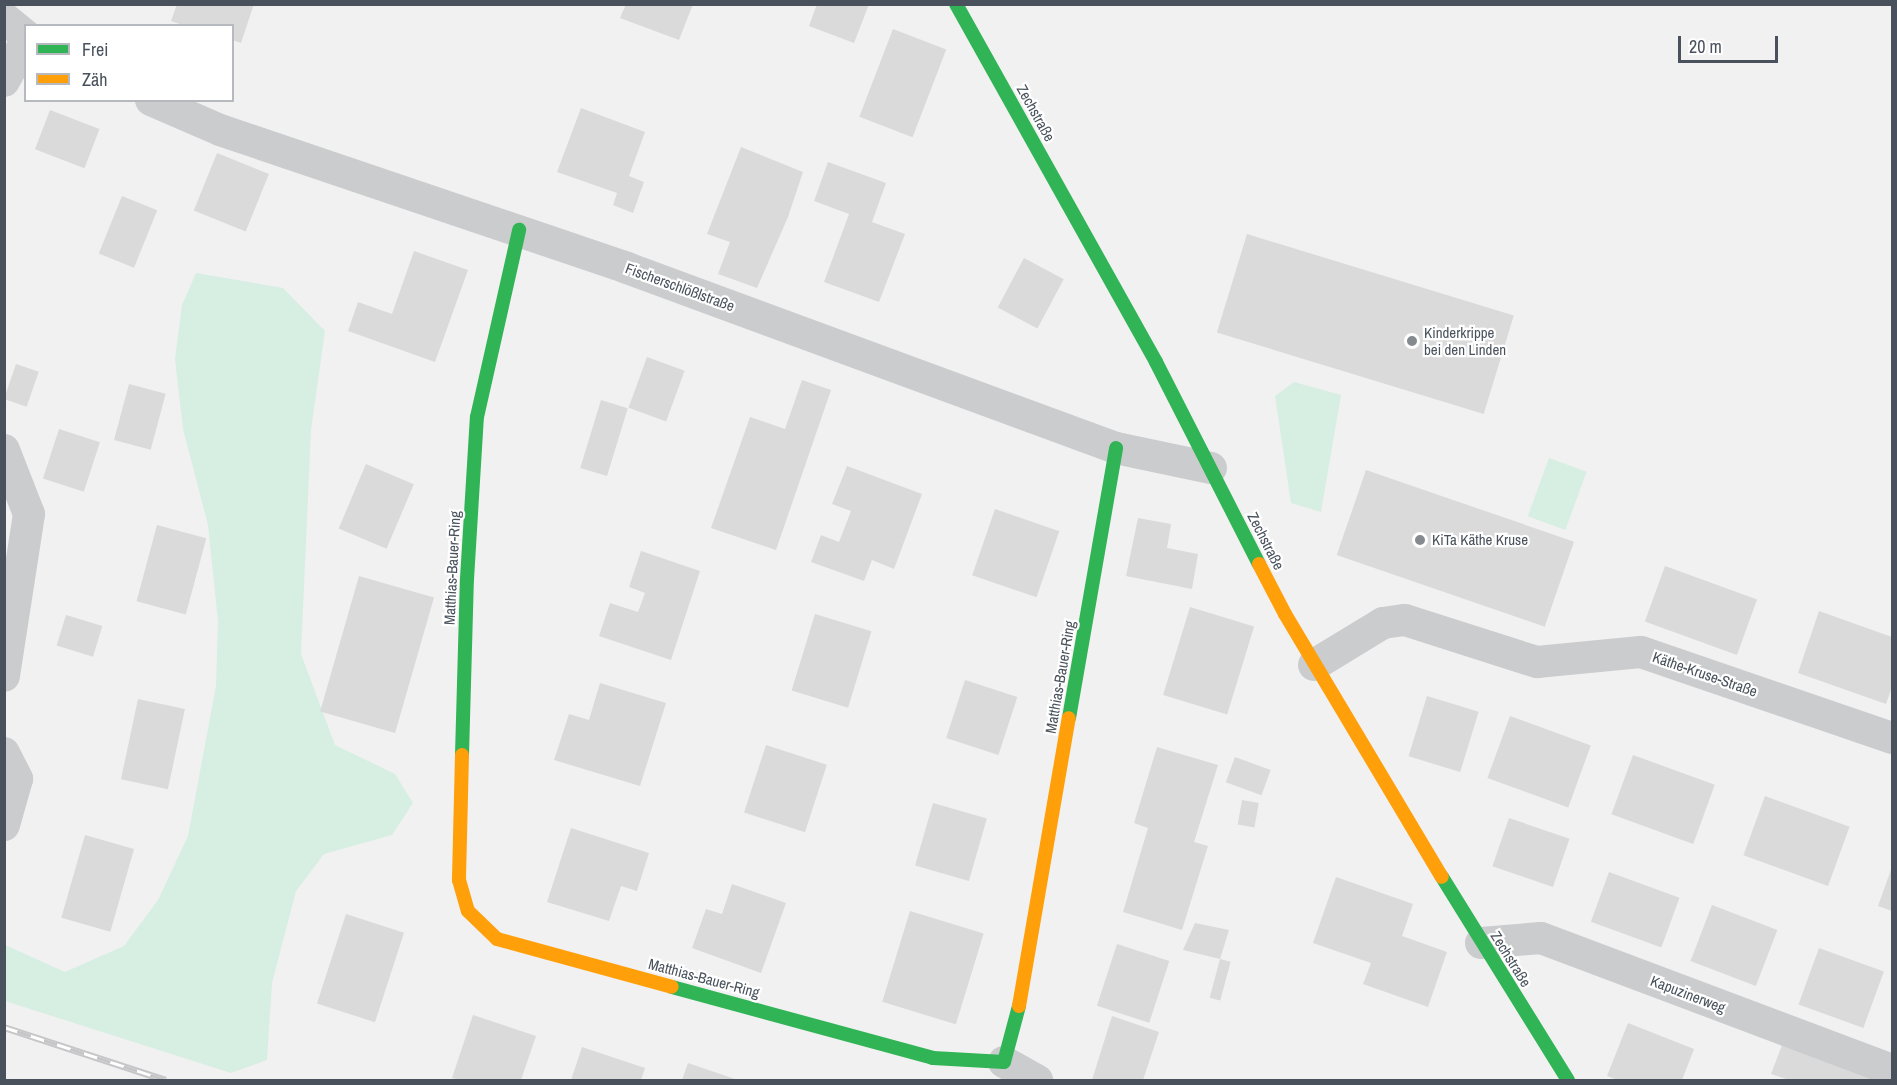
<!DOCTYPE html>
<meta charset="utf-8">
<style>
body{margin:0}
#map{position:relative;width:1897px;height:1085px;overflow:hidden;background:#f1f1f1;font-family:"Archivo Narrow",sans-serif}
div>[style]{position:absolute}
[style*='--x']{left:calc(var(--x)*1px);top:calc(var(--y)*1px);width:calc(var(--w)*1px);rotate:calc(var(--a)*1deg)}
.green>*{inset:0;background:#d7eee2;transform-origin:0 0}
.building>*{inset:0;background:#dadadb;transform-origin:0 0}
.street>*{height:32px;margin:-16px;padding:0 16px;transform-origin:16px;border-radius:16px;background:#cbccce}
.fast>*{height:14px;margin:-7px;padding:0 7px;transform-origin:7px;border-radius:7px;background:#30b455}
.slow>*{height:14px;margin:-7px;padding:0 7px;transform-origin:7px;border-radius:7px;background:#ff9f0a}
.rail>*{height:7px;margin-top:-3.5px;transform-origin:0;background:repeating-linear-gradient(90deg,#fff 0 14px,#c6c6c8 0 28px);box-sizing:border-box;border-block:2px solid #c6c6c8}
.dots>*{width:16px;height:16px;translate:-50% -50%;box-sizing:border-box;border:3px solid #fff;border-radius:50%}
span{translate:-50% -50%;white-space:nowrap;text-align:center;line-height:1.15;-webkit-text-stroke:4.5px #fff;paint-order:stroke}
.street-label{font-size:15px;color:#49525c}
.poi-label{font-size:15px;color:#49525c}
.left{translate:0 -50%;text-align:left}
.frame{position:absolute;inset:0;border:6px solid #49525c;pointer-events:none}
.legend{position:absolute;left:24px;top:24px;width:210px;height:78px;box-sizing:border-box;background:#fff;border:2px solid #b6babe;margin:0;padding:8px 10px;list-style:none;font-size:18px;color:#49525c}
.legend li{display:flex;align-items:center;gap:12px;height:30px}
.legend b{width:30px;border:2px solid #b6babe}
.scale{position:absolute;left:1678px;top:36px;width:100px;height:27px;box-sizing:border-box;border:3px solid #49525c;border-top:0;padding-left:8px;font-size:18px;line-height:21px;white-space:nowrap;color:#49525c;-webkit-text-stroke:4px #fff;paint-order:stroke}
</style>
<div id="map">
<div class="green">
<div style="clip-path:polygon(196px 273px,283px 288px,325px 331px,311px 430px,301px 654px,335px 745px,395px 774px,413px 803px,392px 835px,324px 854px,296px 891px,272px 983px,267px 1060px,231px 1073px,5px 1001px,5px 945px,65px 972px,124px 946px,158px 900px,188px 836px,216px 686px,218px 621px,208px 525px,183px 429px,175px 359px,182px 305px)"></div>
<div style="clip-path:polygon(1294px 382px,1341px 395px,1321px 512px,1291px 503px,1275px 396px)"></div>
<div style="left:1549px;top:458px;width:40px;height:62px;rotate:20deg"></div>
</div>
<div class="building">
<div style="clip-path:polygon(177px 4px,254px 4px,241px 43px,232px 40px,232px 26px,185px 26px,171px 21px)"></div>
<div style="clip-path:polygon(626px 4px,693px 4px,679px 40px,620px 18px)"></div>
<div style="clip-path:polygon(817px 4px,869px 4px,854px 43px,809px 26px)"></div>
<div style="left:893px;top:29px;width:57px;height:94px;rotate:21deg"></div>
<div style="clip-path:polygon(581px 108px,645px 132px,629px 176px,644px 182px,633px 213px,613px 205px,617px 193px,557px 172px)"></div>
<div style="left:50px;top:110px;width:53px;height:42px;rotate:21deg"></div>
<div style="clip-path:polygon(741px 147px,803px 172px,788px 217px,757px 288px,718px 274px,730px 242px,707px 234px)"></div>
<div style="left:217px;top:153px;width:56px;height:62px;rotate:22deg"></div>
<div style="clip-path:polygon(828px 162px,886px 183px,872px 222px,905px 234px,879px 302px,824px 282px,849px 214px,814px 201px)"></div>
<div style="left:122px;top:196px;width:38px;height:62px;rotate:22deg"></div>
<div style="left:1247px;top:234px;width:279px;height:103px;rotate:17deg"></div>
<div style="clip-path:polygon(414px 251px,468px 270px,435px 362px,348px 331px,358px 302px,392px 314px)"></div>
<div style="left:1024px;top:258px;width:45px;height:56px;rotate:28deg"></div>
<div style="left:647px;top:357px;width:40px;height:54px;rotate:20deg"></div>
<div style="left:16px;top:364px;width:24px;height:37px;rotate:19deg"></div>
<div style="clip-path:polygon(802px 380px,831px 390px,776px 550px,711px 528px,750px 417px,785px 429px)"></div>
<div style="left:129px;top:384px;width:38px;height:58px;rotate:15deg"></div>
<div style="left:601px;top:400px;width:28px;height:71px;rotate:17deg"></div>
<div style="left:59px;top:429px;width:43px;height:52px;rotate:18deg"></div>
<div style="left:366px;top:464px;width:52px;height:70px;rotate:23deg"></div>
<div style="clip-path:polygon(847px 466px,922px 494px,894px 569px,872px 560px,864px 581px,811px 562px,821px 535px,839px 542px,851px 511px,832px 504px)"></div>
<div style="left:1366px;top:470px;width:220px;height:90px;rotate:19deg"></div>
<div style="left:995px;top:509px;width:68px;height:70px;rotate:19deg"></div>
<div style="clip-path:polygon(1138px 518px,1171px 524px,1167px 548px,1198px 554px,1192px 589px,1126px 576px)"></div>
<div style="left:157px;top:525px;width:51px;height:79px;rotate:15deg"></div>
<div style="clip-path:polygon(641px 551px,700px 571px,671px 660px,599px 636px,610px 603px,638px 612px,645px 593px,629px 587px)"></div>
<div style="left:1665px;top:566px;width:98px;height:59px;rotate:20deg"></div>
<div style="left:359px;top:576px;width:78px;height:141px;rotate:16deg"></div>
<div style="left:1190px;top:607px;width:67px;height:92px;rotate:17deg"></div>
<div style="clip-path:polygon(1819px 611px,1892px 637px,1892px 687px,1886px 704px,1798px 673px)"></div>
<div style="left:815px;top:614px;width:59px;height:80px;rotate:17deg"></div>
<div style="left:66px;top:615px;width:38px;height:32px;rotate:17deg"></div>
<div style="left:965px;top:680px;width:55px;height:61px;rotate:18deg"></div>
<div style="clip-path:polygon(600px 683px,666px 703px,640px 786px,554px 760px,569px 714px,589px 720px)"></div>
<div style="left:1427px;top:696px;width:54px;height:63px;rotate:17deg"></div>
<div style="left:138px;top:699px;width:48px;height:82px;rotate:12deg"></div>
<div style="left:1510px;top:716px;width:86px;height:66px;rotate:20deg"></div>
<div style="left:766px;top:745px;width:64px;height:71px;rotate:18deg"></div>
<div style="clip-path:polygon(1157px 747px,1218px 765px,1194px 842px,1208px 846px,1182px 930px,1123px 912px,1148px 828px,1134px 823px)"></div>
<div style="left:1633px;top:755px;width:87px;height:63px;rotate:20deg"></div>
<div style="left:1235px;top:757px;width:38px;height:27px;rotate:20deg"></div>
<div style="left:1765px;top:796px;width:90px;height:63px;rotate:20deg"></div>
<div style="left:1242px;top:800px;width:17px;height:25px;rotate:10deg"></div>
<div style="left:933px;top:803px;width:56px;height:65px;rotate:16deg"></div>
<div style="left:1509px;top:818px;width:64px;height:51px;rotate:19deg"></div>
<div style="clip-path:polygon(571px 828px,649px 853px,637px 891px,621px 886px,609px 921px,547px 902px)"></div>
<div style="left:85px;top:835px;width:51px;height:86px;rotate:16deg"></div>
<div style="clip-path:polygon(1892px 867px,1892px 911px,1878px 906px)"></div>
<div style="left:1609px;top:872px;width:75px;height:53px;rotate:20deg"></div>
<div style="clip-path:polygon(1336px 877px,1413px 904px,1402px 936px,1447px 952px,1428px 1007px,1363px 984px,1371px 963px,1313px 943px)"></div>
<div style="clip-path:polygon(732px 884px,786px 903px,761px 973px,692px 948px,706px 909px,722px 914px)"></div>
<div style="left:1712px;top:905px;width:70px;height:60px;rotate:21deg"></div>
<div style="left:910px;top:911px;width:77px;height:95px;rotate:17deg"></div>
<div style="left:346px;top:914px;width:61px;height:94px;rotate:18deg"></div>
<div style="clip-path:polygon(1195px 923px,1229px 930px,1220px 959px,1183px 950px)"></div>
<div style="left:1117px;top:944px;width:55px;height:65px;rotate:18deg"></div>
<div style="left:1819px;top:948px;width:69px;height:60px;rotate:20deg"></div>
<div style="left:1220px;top:959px;width:11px;height:40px;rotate:15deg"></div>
<div style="clip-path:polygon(473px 1015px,536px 1036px,521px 1080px,459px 1080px,452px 1078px)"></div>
<div style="clip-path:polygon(1112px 1016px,1159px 1032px,1143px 1080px,1092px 1080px)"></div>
<div style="clip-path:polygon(1628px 1023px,1694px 1049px,1682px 1080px,1618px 1080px,1607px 1076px)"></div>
<div style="clip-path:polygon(1784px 1040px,1880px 1080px,1789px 1080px,1771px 1074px)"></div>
<div style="clip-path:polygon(582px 1047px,645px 1068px,641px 1080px,571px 1080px)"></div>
<div style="clip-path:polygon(688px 1063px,738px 1080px,682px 1080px)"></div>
</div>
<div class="street">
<div style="--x:4;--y:18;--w:28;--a:39"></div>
<div style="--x:4;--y:81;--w:46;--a:-61.2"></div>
<div style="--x:151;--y:100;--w:75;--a:23.5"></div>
<div style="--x:220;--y:130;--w:430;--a:18.7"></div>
<div style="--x:627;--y:268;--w:521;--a:20.21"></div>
<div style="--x:1116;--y:448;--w:97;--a:11.9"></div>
<div style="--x:4;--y:450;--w:69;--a:68.7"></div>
<div style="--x:29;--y:514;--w:164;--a:98.8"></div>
<div style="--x:1314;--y:665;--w:81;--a:-31.3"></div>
<div style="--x:1383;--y:623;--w:22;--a:-8"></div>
<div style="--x:1405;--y:620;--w:139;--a:17.7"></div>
<div style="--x:1537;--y:662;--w:104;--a:-5.5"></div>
<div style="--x:1641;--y:652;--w:265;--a:18.9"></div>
<div style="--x:4;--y:753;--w:29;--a:63"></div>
<div style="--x:17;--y:779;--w:48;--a:105.8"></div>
<div style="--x:1481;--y:943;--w:60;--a:-4.8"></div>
<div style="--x:1541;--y:938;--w:375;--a:20.6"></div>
<div style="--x:1004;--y:1062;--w:38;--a:29"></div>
</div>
<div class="fast">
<div style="--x:956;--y:4;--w:410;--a:60.8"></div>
<div style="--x:1156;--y:362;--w:227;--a:63"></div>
<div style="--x:1069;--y:718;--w:274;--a:-80.1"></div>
<div style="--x:462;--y:755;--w:176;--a:-88.4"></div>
<div style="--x:467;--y:579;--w:162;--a:-86.5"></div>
<div style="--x:477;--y:417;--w:192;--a:-77.3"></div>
<div style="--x:1442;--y:877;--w:239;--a:58.2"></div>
<div style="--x:672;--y:987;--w:270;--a:15.2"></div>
<div style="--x:933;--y:1058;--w:71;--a:3.2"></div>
<div style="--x:1004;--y:1062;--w:58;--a:-75"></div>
</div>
<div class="slow">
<div style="--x:1259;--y:564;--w:56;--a:62.5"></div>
<div style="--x:1285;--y:614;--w:306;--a:59.2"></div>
<div style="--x:462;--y:755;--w:125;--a:91.4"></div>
<div style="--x:459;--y:880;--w:32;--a:74"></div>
<div style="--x:468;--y:911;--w:40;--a:44"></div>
<div style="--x:497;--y:939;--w:181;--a:15.3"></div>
<div style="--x:1019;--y:1006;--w:292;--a:-80.2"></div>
</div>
<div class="rail">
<div style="--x:4;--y:1027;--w:170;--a:18.1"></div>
</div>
<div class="dots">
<div style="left:1412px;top:341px;background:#848a90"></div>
<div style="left:1420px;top:540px;background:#848a90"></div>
</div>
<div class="street-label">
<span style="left:1036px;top:113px;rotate:61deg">Zechstraße</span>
<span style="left:680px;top:287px;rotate:20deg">Fischerschlößlstraße</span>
<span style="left:1266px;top:541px;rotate:63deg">Zechstraße</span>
<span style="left:452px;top:568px;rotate:-87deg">Matthias-Bauer-Ring</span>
<span style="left:1705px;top:674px;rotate:19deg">Käthe-Kruse-Straße</span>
<span style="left:1060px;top:677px;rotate:-80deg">Matthias-Bauer-Ring</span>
<span style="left:1511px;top:959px;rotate:58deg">Zechstraße</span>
<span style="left:704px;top:978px;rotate:15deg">Matthias-Bauer-Ring</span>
<span style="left:1688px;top:994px;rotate:21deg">Kapuzinerweg</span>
</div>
<div class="poi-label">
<span class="left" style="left:1424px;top:341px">Kinderkrippe<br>bei den Linden</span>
<span class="left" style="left:1432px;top:540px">KiTa Käthe Kruse</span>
</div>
<div class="frame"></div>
<ul class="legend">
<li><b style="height:8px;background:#30b455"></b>Frei</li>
<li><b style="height:8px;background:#ff9f0a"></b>Zäh</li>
</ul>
<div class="scale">20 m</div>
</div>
